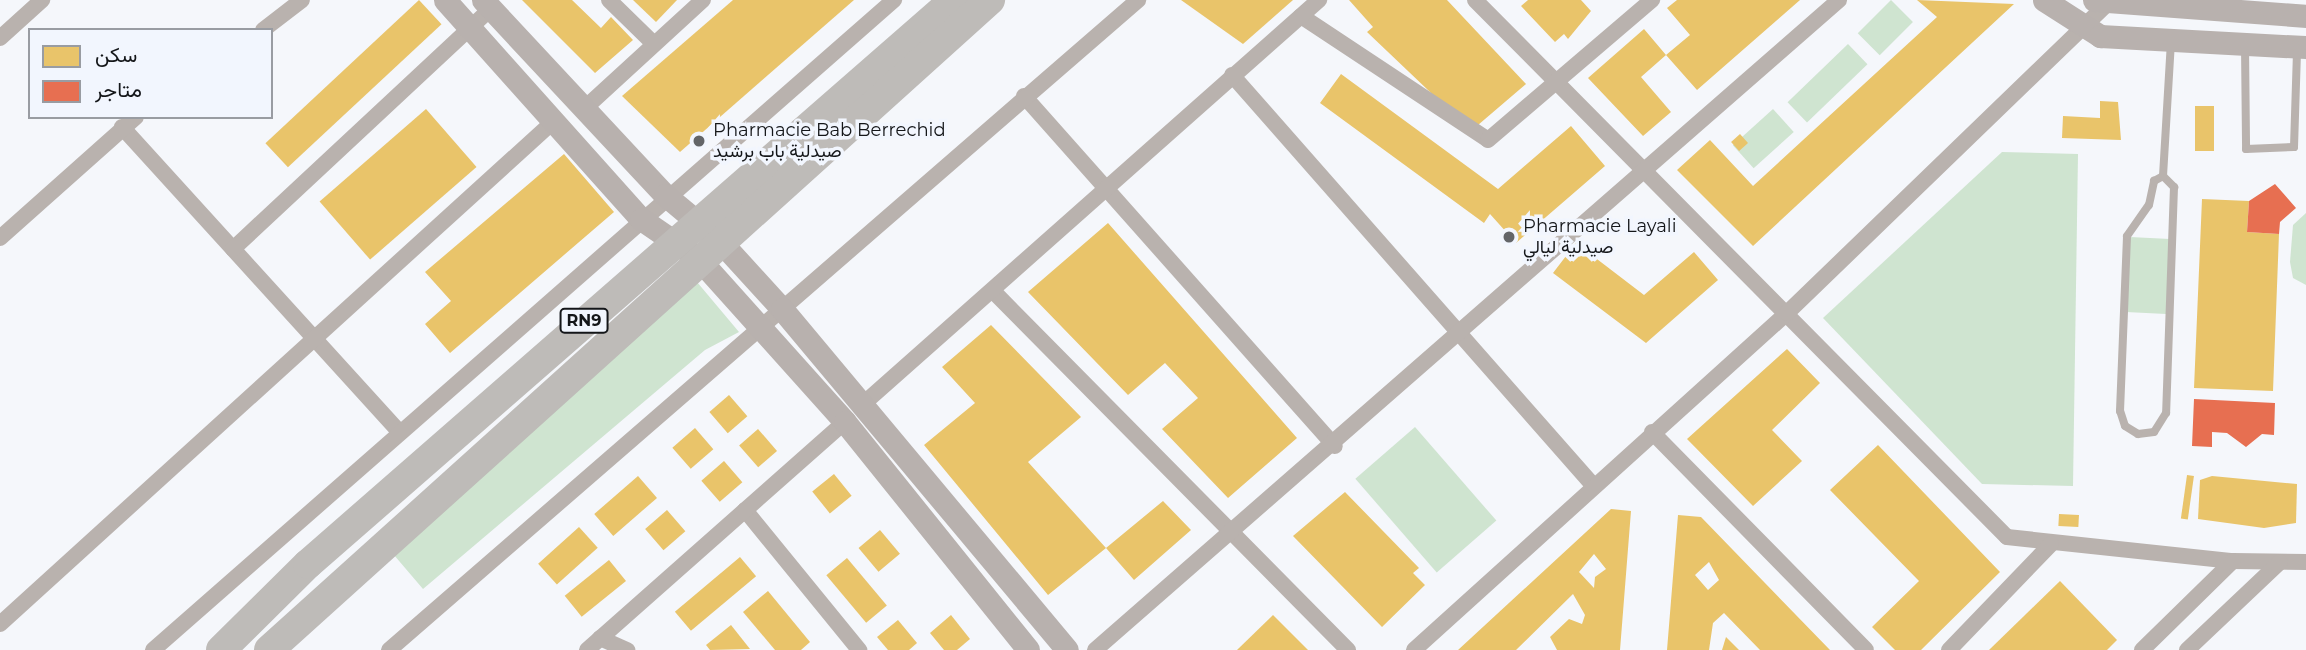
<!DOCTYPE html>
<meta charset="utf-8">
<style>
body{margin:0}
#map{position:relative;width:2306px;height:650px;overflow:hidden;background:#f5f7fb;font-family:Montserrat,Vazirmatn,sans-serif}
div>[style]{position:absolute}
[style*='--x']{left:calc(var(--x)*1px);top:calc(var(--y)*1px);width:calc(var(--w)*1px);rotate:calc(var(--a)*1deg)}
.green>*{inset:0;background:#cfe4d0;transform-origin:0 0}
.homes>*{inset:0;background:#e9c46a;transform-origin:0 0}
.shops>*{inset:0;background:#e76f51}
.lane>*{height:8px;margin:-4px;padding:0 4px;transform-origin:4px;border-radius:4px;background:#b9b2ae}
.street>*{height:16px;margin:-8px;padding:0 8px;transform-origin:8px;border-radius:8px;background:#b9b2ae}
.secondary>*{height:23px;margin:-11.5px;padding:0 11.5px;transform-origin:11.5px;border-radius:11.5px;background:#b8b1ae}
.highway>*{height:30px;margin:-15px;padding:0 15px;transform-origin:15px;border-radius:15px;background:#bebbb8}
.dots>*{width:19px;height:19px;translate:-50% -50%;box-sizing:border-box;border:4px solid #f2f6fe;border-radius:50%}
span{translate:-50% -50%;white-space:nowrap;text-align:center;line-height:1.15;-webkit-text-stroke:7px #f2f6fe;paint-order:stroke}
.shield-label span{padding:2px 5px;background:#f2f6fe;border:2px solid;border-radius:5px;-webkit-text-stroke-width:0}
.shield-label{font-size:16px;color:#141619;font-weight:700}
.poi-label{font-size:18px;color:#141619}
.left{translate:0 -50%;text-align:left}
.legend{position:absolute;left:28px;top:28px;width:245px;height:91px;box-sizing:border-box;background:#f2f6fe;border:2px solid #999ca2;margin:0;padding:9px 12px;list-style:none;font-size:21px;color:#141619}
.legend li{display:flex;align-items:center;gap:14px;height:35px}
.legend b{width:35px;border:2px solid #999ca2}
</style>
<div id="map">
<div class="green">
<div style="left:1891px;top:0;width:31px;height:47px;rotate:45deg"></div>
<div style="left:1848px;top:44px;width:28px;height:84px;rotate:46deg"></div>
<div style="left:1773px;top:109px;width:31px;height:54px;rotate:48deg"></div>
<div style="clip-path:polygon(2002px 152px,2078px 154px,2073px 486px,1982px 484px,1823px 318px)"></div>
<div style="clip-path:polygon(2306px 213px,2306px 285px,2293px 278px,2290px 262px,2293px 225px)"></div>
<div style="left:2130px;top:237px;width:40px;height:75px;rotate:3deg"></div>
<div style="clip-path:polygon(697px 282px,739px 332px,705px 350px,423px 589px,388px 548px)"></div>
<div style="left:1415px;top:427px;width:124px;height:79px;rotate:49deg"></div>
</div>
<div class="homes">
<div style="left:419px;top:0;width:33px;height:210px;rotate:47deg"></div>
<div style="clip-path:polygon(522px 0,572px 0,601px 28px,611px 17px,633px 40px,595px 73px)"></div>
<div style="clip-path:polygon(633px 0,677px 0,656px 22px)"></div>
<div style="clip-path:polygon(733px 0,854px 0,680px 152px,622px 96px)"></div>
<div style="clip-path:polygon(1181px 0,1293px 0,1243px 44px)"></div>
<div style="clip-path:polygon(1349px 0,1447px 0,1526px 84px,1471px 131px,1367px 32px,1373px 27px)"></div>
<div style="clip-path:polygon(1528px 0,1581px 0,1591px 11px,1568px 39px,1564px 34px,1555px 42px,1521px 6px)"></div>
<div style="clip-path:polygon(1677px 0,1800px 0,1697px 90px,1666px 55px,1641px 77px,1671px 112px,1643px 136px,1588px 78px,1644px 29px,1666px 55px,1690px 35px,1667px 8px)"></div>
<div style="clip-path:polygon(1917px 0,2014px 4px,1753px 246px,1677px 170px,1710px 140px,1753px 186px,1937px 17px)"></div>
<div style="clip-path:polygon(1341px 74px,1498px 189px,1571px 126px,1605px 166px,1516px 243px,1490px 214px,1484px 223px,1320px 103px)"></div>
<div style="clip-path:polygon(2100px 101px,2118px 102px,2121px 140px,2062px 138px,2063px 116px,2100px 118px)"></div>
<div style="left:2214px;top:106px;width:45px;height:19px;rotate:90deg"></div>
<div style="left:426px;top:109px;width:77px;height:141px;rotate:49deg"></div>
<div style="left:1740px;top:134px;width:12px;height:12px;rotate:48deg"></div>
<div style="clip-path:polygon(564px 154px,614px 212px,450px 353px,425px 324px,451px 301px,425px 272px)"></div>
<div style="clip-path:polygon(2202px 199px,2249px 201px,2247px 232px,2279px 234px,2273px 391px,2194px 388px)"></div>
<div style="clip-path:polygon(1108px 223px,1297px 438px,1228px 498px,1162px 429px,1198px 398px,1165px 363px,1128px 395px,1028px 292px)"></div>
<div style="clip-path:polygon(1576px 243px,1644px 295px,1694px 252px,1718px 280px,1646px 343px,1553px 273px)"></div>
<div style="clip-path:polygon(991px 325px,1081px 417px,1028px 462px,1106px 548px,1163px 501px,1191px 530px,1134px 580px,1106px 548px,1048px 595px,924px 445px,975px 403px,942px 367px)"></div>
<div style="clip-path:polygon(1787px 349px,1820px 383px,1772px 430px,1802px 461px,1753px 506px,1687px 439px)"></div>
<div style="left:729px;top:395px;width:28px;height:26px;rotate:49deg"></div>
<div style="left:695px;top:428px;width:28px;height:30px;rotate:49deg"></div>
<div style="left:758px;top:429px;width:29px;height:25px;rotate:49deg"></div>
<div style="clip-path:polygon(1878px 445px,2000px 572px,1921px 650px,1895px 650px,1872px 627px,1919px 581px,1830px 490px)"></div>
<div style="left:724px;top:461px;width:28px;height:30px;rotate:49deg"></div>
<div style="left:834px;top:474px;width:28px;height:28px;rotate:51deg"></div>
<div style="left:2187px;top:475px;width:7px;height:44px;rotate:8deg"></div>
<div style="left:638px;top:476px;width:29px;height:58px;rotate:49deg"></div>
<div style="clip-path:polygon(2212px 476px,2297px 484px,2296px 523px,2264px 528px,2198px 519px,2200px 480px)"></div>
<div style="clip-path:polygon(1345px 492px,1419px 568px,1413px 573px,1425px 585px,1382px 627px,1293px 536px)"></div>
<div style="clip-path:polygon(evenodd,1611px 509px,1631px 511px,1620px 650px,1557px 650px,1550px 637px,1569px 619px,1582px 624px,1585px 615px,1573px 594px,1516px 650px,1458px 650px,1611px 509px,1594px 554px,1606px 569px,1595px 577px,1594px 588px,1579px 572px,1594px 554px)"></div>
<div style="left:667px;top:510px;width:28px;height:29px;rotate:49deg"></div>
<div style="left:2059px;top:514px;width:20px;height:12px;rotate:3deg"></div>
<div style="clip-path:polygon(evenodd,1678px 515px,1701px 517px,1830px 650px,1760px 650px,1724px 613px,1713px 623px,1709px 650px,1667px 650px,1678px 515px,1709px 562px,1719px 580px,1708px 590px,1695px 575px,1709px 562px)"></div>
<div style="left:579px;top:527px;width:28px;height:55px;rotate:48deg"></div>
<div style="left:880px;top:530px;width:31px;height:28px;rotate:50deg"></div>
<div style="left:740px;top:557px;width:25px;height:85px;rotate:50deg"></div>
<div style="left:847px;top:558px;width:62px;height:27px;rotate:50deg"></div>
<div style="left:609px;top:560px;width:27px;height:57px;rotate:51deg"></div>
<div style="clip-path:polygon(2060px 581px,2117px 640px,2107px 650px,1989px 650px)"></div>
<div style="clip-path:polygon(768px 591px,810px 642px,801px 650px,775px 650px,743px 612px)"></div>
<div style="clip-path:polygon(951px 615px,970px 639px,957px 650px,944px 650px,930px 633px)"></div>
<div style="clip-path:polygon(1273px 615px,1308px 650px,1237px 650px)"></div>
<div style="clip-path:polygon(898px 620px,917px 643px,909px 650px,888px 650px,877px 637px)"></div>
<div style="clip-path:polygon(731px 625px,750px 649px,710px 650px,706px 645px)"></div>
<div style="clip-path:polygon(1726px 637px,1739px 650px,1722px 650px)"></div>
</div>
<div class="shops">
<div style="clip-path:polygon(2275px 184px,2296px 208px,2280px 222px,2279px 234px,2247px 232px,2249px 201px)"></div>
<div style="clip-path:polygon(2194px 399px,2275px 403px,2274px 435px,2262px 434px,2246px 447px,2227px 433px,2212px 432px,2212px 447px,2192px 446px)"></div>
</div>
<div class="lane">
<div style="--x:2245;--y:46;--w:103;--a:89.4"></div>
<div style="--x:2246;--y:149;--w:48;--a:-2.4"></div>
<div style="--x:2294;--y:147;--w:98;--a:-88.2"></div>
<div style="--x:2163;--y:176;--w:16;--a:45"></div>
<div style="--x:2174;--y:187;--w:226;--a:92"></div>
<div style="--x:2166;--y:413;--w:22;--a:122"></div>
<div style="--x:2154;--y:432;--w:16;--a:173"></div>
<div style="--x:2138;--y:434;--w:15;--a:-148"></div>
<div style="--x:2125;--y:426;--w:16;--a:-108"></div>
<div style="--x:2120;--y:411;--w:175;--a:-87.7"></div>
<div style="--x:2127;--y:236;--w:38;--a:-55"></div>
<div style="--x:2149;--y:205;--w:25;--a:-78"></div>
<div style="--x:2154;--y:181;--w:10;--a:-29"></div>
<div style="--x:2163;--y:176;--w:133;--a:-86.6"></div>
</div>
<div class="street">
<div style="--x:609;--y:0;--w:63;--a:44.4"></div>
<div style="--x:1475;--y:0;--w:756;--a:45.27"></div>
<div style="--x:2007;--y:537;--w:227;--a:6.1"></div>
<div style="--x:2233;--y:561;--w:73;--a:0.8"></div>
<div style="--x:1301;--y:16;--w:224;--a:33.5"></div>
<div style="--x:1488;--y:140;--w:216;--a:-40.5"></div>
<div style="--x:263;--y:30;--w:49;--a:-37.6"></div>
<div style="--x:0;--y:38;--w:57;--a:-42.1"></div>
<div style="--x:1232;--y:75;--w:545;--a:48.65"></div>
<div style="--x:1024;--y:96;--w:468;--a:48.4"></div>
<div style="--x:585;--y:108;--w:160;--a:-42.5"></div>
<div style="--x:122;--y:127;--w:408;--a:47.7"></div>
<div style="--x:0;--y:238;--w:182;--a:-41.7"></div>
<div style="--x:233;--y:249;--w:353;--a:-43"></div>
<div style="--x:993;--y:291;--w:505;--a:45.32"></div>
<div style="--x:862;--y:405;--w:611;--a:-41.55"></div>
<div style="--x:1652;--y:432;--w:305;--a:45.5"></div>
<div style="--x:745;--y:510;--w:181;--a:50.8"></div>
<div style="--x:0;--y:624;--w:748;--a:-42.24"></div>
<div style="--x:600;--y:638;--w:30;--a:24"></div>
<div style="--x:153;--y:650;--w:986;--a:-41.26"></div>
<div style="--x:389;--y:650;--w:992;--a:-40.95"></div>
<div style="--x:587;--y:650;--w:344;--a:-41.5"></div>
<div style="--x:1095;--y:650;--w:988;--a:-41.14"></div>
<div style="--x:1414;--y:650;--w:503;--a:-42.1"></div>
<div style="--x:1787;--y:313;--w:445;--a:-44"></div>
<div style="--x:1949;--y:650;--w:147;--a:-46.1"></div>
<div style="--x:2142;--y:650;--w:127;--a:-44.4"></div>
<div style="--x:2187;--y:650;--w:128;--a:-43.4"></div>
</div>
<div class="secondary">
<div style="--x:445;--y:0;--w:294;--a:48.2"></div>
<div style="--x:641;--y:219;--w:69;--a:34.4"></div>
<div style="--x:698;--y:258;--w:220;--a:48.1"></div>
<div style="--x:845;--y:422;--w:292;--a:51.2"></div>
<div style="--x:483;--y:0;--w:267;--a:47"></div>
<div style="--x:665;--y:195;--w:70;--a:39.8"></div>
<div style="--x:719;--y:240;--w:93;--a:47.6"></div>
<div style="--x:782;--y:309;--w:444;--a:50.1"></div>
<div style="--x:2044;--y:0;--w:67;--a:32.7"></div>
<div style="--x:2100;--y:36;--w:206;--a:3.1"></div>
<div style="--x:2094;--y:0;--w:213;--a:4.3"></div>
</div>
<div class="highway">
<div style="--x:221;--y:650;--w:122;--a:-44.7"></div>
<div style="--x:308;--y:564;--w:858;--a:-41.12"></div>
<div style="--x:269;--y:650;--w:971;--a:-42.04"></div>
</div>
<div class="dots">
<div style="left:699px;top:141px;background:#636568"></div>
<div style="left:1509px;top:237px;background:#636568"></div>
</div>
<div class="shield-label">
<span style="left:584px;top:321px">RN9</span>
</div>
<div class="poi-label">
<span class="left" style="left:713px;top:141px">Pharmacie Bab Berrechid<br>صيدلية باب برشيد</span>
<span class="left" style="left:1523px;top:237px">Pharmacie Layali<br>صيدلية ليالي</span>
</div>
<ul class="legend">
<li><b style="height:19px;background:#e9c46a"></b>سكن</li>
<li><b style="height:19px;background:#e76f51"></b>متاجر</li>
</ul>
</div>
